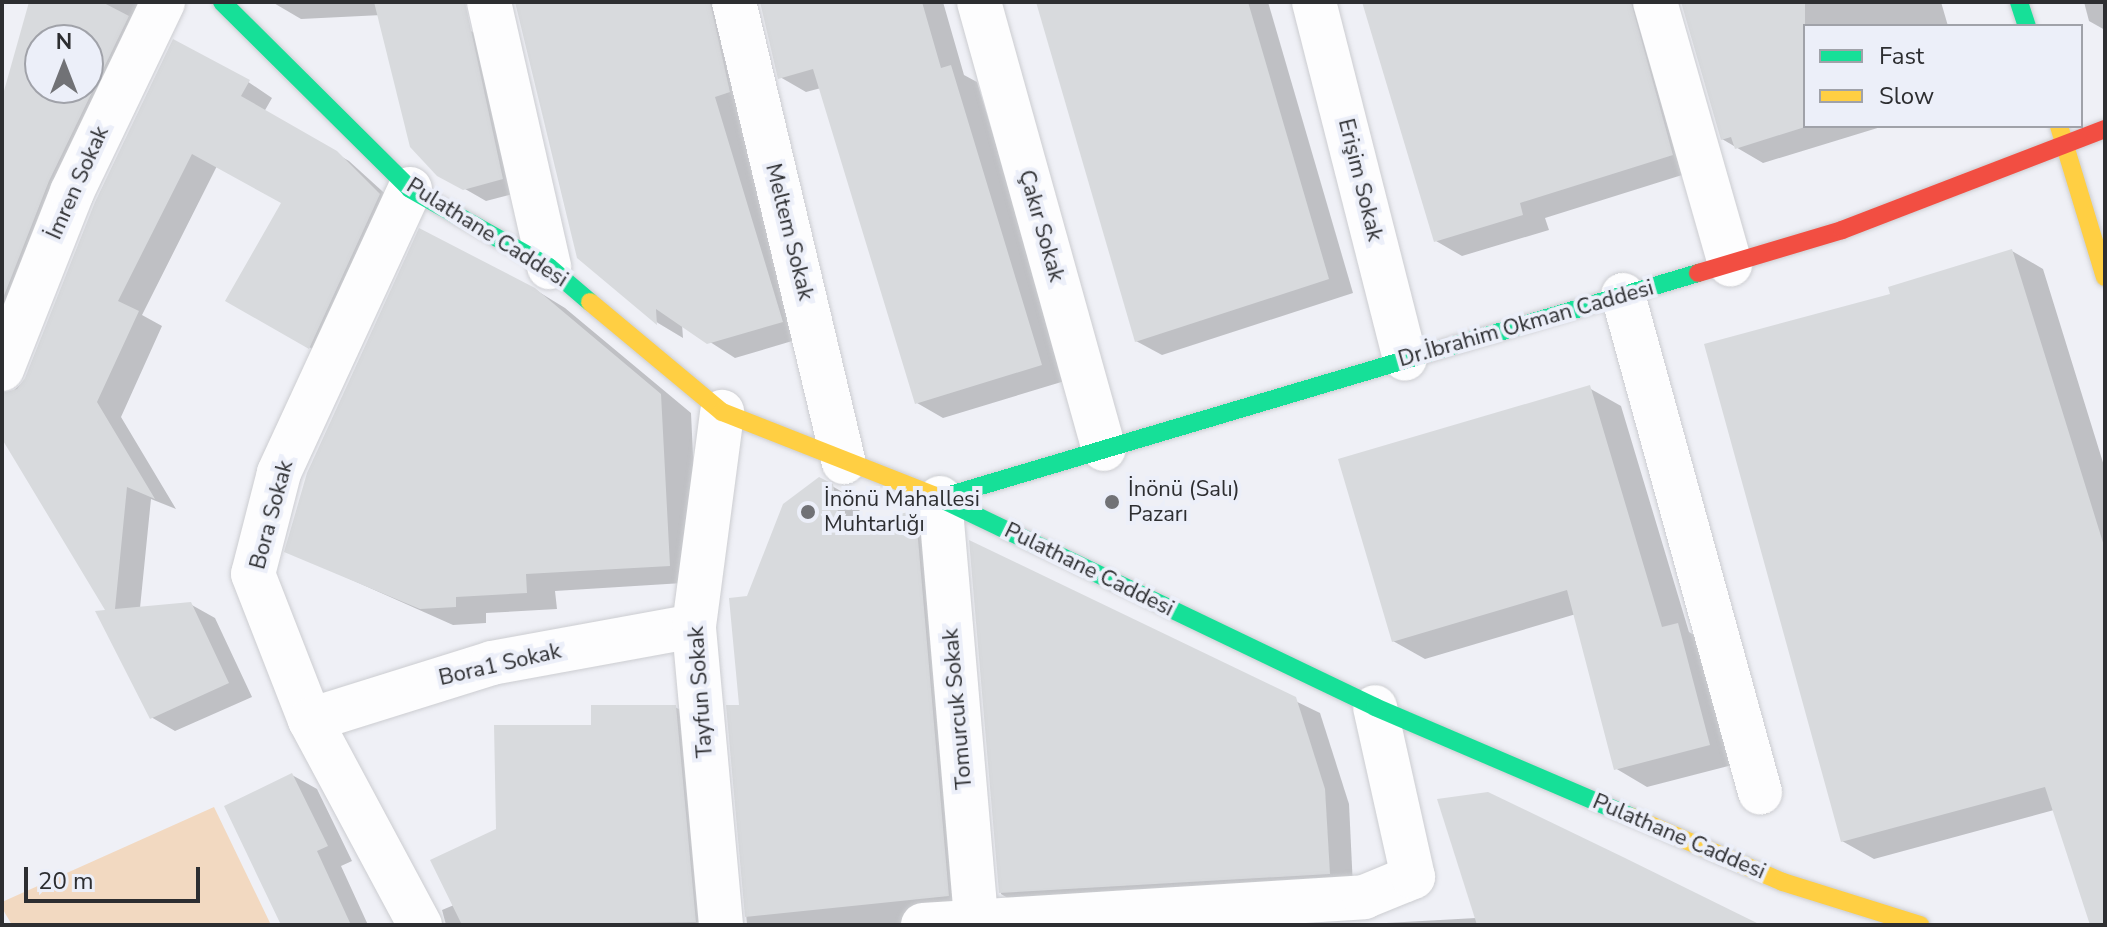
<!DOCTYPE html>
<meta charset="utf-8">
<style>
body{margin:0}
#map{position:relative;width:2107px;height:927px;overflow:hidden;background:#eff0f6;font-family:"Nunito Sans",sans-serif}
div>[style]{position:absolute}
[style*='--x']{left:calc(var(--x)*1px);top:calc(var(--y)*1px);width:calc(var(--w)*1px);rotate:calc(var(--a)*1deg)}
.green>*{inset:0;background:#f2d9c1}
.shadow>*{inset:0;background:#0003}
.building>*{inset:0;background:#d8dadd}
.roads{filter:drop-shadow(0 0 2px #cccdd1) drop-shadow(0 0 2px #cccdd1)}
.street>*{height:44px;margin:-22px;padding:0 22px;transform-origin:22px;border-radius:22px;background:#fdfdfe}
.fast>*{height:18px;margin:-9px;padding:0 9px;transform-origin:9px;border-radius:9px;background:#16e098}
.slow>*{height:18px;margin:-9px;padding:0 9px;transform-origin:9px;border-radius:9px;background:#ffcf43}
.jam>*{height:18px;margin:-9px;padding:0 9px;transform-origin:9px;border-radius:9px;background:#f24e42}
.dots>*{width:22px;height:22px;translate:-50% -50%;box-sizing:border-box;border:4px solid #eceff9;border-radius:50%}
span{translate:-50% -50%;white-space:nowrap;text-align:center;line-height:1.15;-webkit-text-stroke:8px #eceff9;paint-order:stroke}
.street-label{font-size:22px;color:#2d2e31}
.poi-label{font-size:22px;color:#2d2e31}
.left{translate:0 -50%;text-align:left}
.frame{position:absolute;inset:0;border:4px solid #2d2e31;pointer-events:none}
.legend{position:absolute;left:1803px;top:24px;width:280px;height:104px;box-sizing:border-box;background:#eceff9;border:2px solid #a0a2a9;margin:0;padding:10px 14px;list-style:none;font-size:24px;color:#2d2e31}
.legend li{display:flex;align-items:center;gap:16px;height:40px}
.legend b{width:40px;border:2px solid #a0a2a9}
.north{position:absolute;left:24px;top:24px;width:80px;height:80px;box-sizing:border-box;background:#eceff9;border:2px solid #a0a2a9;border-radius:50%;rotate:0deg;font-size:22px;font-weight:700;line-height:32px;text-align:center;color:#2d2e31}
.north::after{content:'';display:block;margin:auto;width:28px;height:36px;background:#717276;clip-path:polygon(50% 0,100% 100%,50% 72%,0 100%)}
.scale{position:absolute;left:24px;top:867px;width:176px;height:36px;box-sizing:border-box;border:4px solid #2d2e31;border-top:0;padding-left:10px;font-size:24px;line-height:28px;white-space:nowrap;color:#2d2e31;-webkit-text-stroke:6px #eceff9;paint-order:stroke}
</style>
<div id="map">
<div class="green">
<div style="clip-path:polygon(214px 807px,271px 925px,12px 925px,2px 908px,2px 902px)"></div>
</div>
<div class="shadow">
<div style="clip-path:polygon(evenodd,31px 2px,151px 2px,2px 378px,2px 105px,31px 2px,40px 40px,88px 40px,88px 88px,40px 88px,40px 40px)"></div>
<div style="clip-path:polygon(272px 2px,400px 2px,402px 14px,301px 19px)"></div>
<div style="clip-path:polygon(517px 2px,741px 2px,809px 336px,735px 358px,682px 324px,683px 338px,658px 323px,579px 257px)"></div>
<div style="clip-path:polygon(762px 2px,943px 2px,964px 75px,977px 82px,1068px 380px,943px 418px,917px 403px,821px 88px,806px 92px,780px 77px)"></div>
<div style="clip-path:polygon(1038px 2px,1268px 2px,1353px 293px,1162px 355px,1136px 341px)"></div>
<div style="clip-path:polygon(1364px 2px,1662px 2px,1698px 170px,1545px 218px,1549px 230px,1462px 256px,1436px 241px)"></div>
<div style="clip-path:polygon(1683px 2px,1941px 2px,1948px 26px,1805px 26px,1805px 126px,1884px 126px,1763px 163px,1722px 139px)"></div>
<div style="clip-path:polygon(2084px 2px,2105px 2px,2105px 30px,2089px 21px)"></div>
<div style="clip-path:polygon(469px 30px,491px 42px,524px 191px,486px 201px,439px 174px)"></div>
<div style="clip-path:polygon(241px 77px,272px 98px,264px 112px,349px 161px,403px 210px,333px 361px,228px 300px,283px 202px,217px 166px,142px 315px,162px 326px,121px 417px,176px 509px,151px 499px,140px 608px,190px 604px,215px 618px,252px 697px,175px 731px,151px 717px,108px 611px,2px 435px,2px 390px,7px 396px,27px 379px)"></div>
<div style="clip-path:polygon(2012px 251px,2043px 269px,2105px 469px,2105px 925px,2092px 925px,2054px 810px,1874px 859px,1842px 841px,1893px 295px)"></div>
<div style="clip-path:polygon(534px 289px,565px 308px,691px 413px,699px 582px,555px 591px,557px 609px,486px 613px,486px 623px,453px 625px,287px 551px)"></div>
<div style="clip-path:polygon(1589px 388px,1621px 406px,1689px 632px,1709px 644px,1740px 763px,1647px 787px,1615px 768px,1576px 614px,1425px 659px,1393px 641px)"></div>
<div style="clip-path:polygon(832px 486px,858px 501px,862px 526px,916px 517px,941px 532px,973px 912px,929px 925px,747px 925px,728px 707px,742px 707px,748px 598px)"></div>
<div style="clip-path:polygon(971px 543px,1320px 713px,1349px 804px,1353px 887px,1025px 908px,1001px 894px)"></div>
<div style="clip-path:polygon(675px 707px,701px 721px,719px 925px,446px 925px,442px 910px,454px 905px,498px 831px,593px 727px)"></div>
<div style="clip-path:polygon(292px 775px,317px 789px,352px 861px,341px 866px,368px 925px,282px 925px)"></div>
<div style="clip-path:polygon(1476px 918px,1756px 925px,1350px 925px)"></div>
</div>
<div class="building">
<div style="clip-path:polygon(evenodd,29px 2px,102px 2px,129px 16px,49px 181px,2px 301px,2px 98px,29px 2px,40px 40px,88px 40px,88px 88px,40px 88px,40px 40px)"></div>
<div style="clip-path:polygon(374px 2px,465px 2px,503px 179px,463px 190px,437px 176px,410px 147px)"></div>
<div style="clip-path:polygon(515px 2px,710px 2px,730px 92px,715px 97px,783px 322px,707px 344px,656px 309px,657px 325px,577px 258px)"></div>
<div style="clip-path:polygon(760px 2px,922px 2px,941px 68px,951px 65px,1042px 365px,915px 404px,813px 69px,778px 79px)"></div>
<div style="clip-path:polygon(1036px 2px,1248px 2px,1329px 279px,1135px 342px)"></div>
<div style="clip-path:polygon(1362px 2px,1631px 2px,1673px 155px,1520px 203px,1523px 215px,1434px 242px)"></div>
<div style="clip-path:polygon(1681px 2px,1805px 2px,1805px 127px,1735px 149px,1731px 137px,1721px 140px)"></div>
<div style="clip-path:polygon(173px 39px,250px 80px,241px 96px,337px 151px,380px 194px,309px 349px,225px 301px,281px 203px,192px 154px,118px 301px,139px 311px,97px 402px,155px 499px,127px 487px,115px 609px,191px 602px,229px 683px,150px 719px,95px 611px,105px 610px,2px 439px,2px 393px,17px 389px,25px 378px,95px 202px)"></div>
<div style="clip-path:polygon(419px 228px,535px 288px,661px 394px,670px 566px,526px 574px,527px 593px,456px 597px,456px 607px,420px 609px,284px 552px,307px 473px)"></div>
<div style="clip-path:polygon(2012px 249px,2105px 549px,2105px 925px,2090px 925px,2045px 787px,1841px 842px,1704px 344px,1890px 294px,1888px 287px)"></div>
<div style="clip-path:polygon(1590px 385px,1662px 627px,1678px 623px,1710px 745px,1614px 770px,1567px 590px,1392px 642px,1338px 459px)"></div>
<div style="clip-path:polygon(819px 477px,833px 484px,841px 529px,908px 512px,916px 516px,949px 896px,745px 917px,726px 705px,739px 705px,729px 598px,747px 596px,783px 504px)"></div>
<div style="clip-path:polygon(969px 540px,1296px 697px,1325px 789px,1330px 874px,999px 893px)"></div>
<div style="clip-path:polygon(591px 705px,676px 705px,696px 922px,462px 925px,430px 860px,496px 829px,494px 725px,591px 725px)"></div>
<div style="clip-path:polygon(292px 773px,328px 846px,317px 851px,351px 925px,281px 925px,224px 806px)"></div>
<div style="clip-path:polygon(1488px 792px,1625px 858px,1761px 925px,1477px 925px,1437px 799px)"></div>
</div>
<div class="roads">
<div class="street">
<div style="--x:489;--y:2;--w:272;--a:77.2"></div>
<div style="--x:734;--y:2;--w:473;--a:76.6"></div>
<div style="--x:979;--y:2;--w:464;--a:74.4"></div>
<div style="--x:1314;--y:2;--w:368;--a:75.7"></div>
<div style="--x:1655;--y:2;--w:273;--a:74"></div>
<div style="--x:410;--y:189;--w:313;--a:114.8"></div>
<div style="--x:279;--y:473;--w:104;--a:104.4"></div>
<div style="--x:253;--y:574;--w:157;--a:68.7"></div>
<div style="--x:310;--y:720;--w:233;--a:61.8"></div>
<div style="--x:1623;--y:295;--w:516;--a:74.59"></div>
<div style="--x:2;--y:369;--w:190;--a:-68.4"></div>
<div style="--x:72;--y:192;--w:211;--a:-64.4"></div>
<div style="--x:940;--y:498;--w:424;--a:85.1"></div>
<div style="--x:310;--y:720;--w:191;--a:-17.4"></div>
<div style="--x:492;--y:663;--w:205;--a:-10.4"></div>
<div style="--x:721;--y:925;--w:300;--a:-95.2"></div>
<div style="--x:694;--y:626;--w:216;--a:-82.5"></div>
<div style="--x:923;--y:925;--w:442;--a:-3.6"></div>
<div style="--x:1364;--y:897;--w:53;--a:-22.2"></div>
<div style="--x:1413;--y:877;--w:174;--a:-102.6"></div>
</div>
<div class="fast">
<div style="--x:222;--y:2;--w:265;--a:44.8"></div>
<div style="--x:410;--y:189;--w:159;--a:29.3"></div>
<div style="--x:549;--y:267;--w:54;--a:40.5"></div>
<div style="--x:2019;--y:2;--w:25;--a:72"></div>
<div style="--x:935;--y:496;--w:488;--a:25.6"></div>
<div style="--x:1375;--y:707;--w:280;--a:23.2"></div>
<div style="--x:940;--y:498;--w:791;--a:-16.53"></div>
</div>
<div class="slow">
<div style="--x:2059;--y:126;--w:158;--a:73.1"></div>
<div style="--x:590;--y:302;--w:172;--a:39.8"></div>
<div style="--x:722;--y:412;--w:229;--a:21.5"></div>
<div style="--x:1632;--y:817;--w:164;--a:23.3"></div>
<div style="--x:1783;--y:882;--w:144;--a:17.4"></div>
</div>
<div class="jam">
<div style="--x:1698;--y:273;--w:150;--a:-16.6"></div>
<div style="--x:1842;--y:230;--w:282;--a:-21"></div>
</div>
</div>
<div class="dots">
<div style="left:1112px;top:502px;background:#717276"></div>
<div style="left:808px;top:512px;background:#717276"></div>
</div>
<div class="street-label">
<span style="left:1360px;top:180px;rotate:76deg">Erişim Sokak</span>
<span style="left:78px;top:183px;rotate:-66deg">İmren Sokak</span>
<span style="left:1041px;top:226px;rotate:74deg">Çakır Sokak</span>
<span style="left:789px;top:232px;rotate:76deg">Meltem Sokak</span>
<span style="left:487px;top:233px;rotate:32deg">Pulathane Caddesi</span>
<span style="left:1526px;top:324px;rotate:-16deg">Dr.İbrahim Okman Caddesi</span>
<span style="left:272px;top:515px;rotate:-75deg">Bora Sokak</span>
<span style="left:1089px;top:570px;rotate:26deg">Pulathane Caddesi</span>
<span style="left:500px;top:665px;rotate:-13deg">Bora1 Sokak</span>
<span style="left:701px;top:692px;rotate:-94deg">Tayfun Sokak</span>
<span style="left:958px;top:709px;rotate:-95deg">Tomurcuk Sokak</span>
<span style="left:1679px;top:837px;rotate:23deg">Pulathane Caddesi</span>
</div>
<div class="poi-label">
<span class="left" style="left:1128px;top:502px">İnönü (Salı)<br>Pazarı</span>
<span class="left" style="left:824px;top:512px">İnönü Mahallesi<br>Muhtarlığı</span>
</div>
<div class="frame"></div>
<ul class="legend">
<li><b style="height:10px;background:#16e098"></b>Fast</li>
<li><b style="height:10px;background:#ffcf43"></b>Slow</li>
</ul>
<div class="north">N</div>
<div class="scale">20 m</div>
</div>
